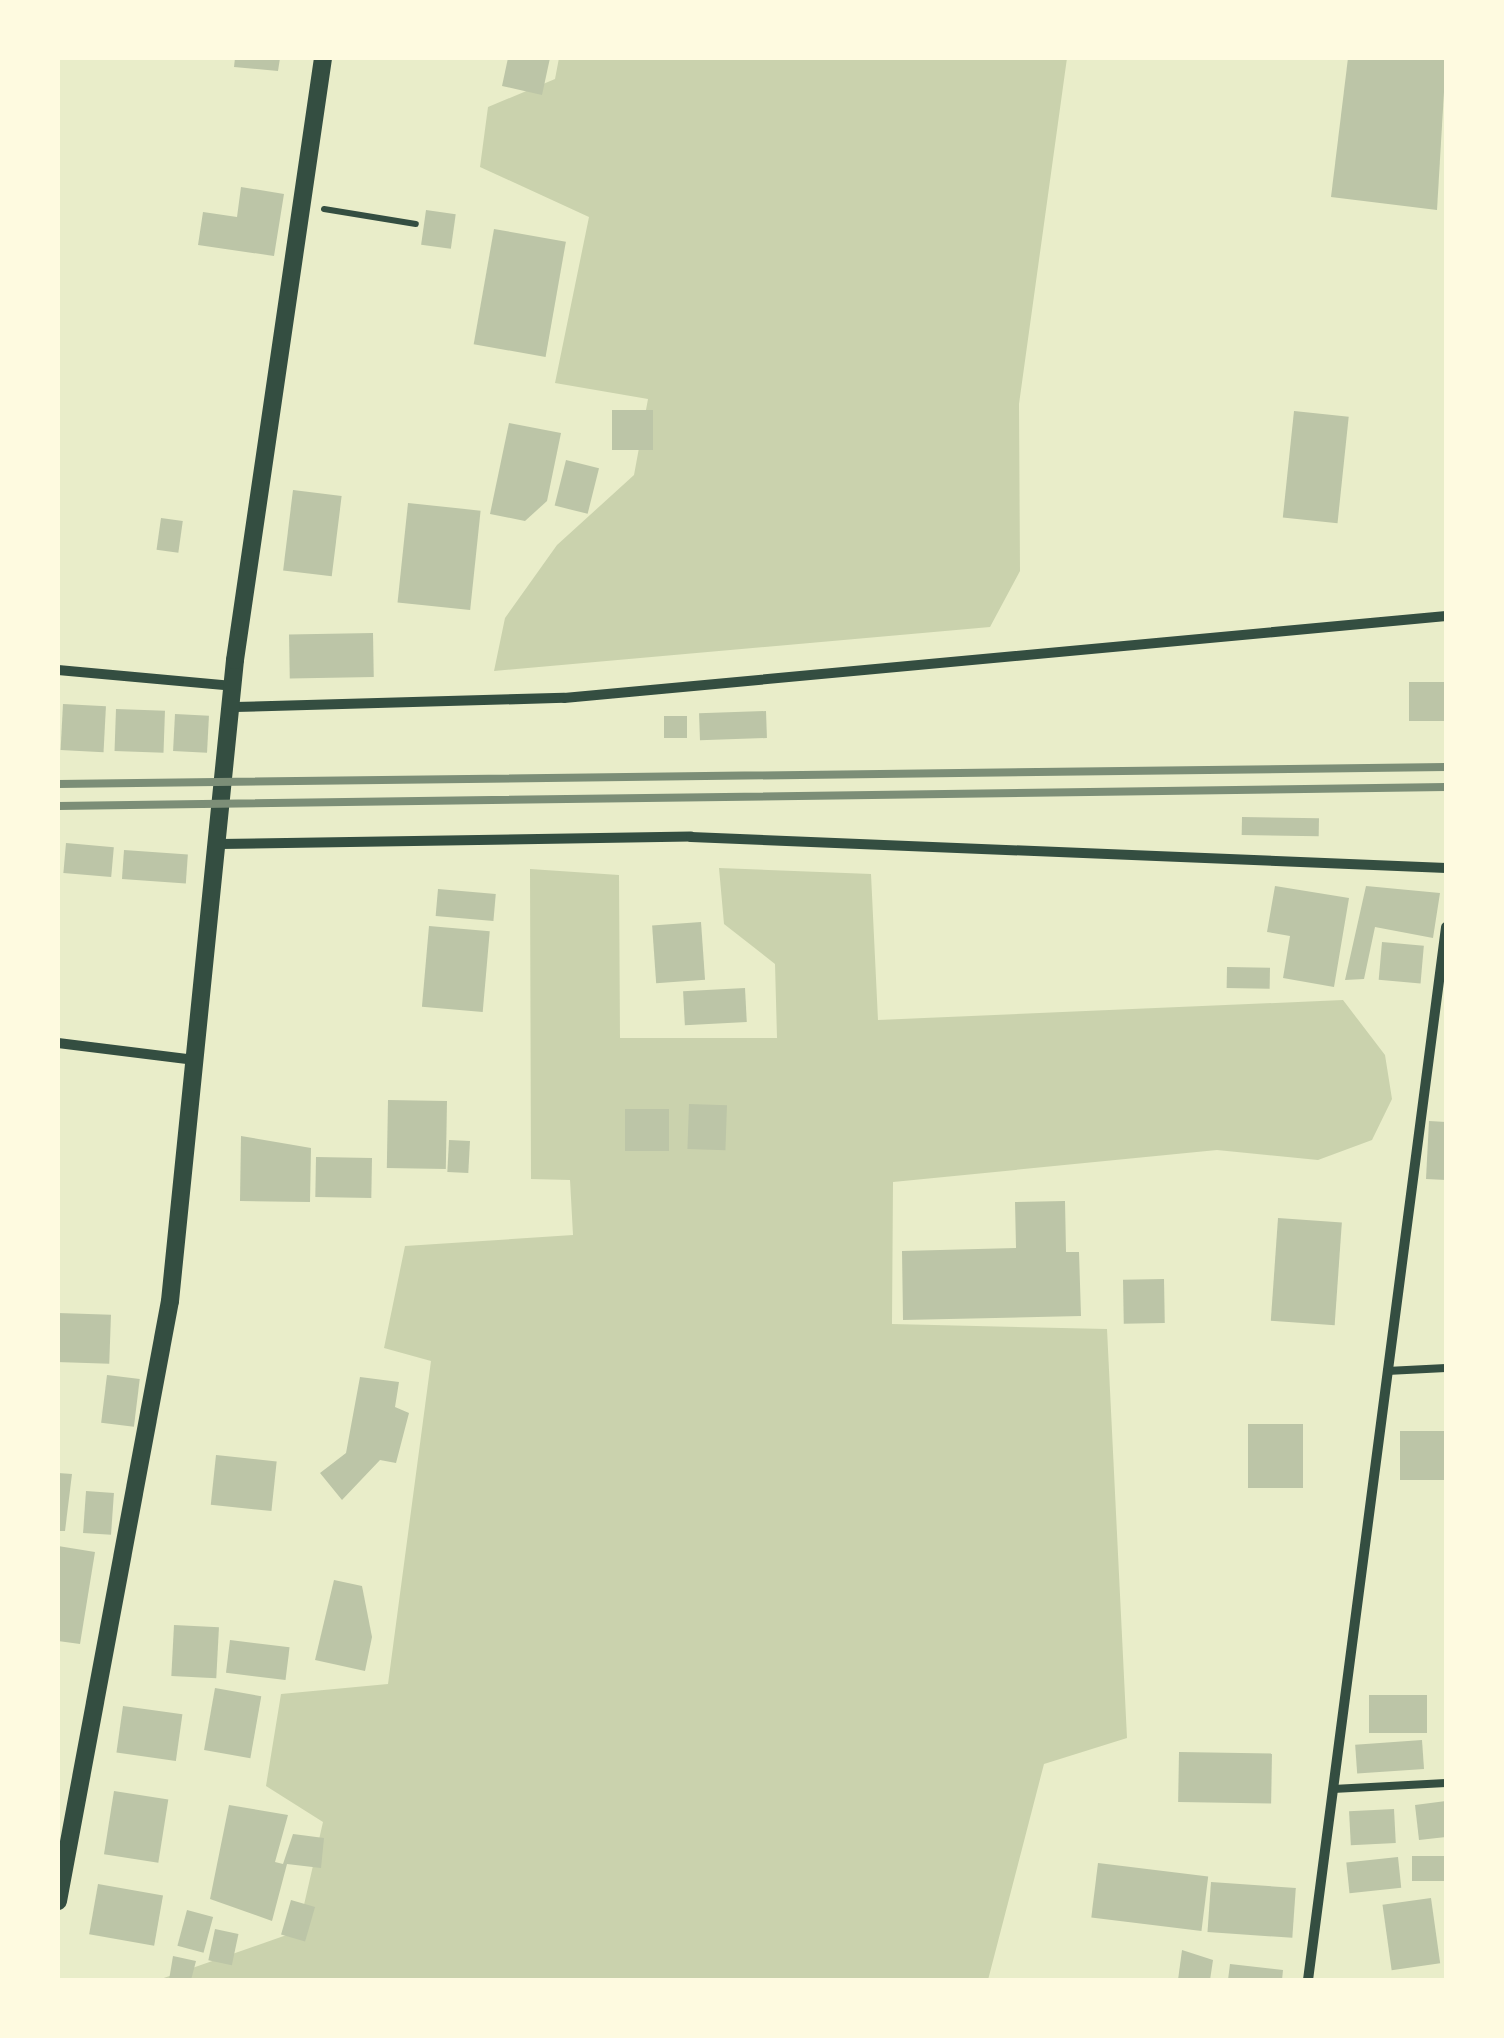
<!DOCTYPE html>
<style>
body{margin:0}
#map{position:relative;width:1504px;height:2038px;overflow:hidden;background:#e9edc9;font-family:Rubik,sans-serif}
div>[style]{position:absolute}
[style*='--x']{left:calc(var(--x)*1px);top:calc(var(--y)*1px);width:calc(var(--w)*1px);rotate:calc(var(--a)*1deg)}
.green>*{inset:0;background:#cad2ad}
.building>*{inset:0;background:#bcc5a7;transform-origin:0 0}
.path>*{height:6px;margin:-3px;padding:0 3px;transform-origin:3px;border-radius:3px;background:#344e41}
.service>*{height:8px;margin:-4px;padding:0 4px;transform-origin:4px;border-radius:4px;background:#344e41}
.minor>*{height:10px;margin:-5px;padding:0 5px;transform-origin:5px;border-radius:5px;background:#344e41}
.tertiary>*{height:18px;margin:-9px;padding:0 9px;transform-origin:9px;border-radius:9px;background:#344e41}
.rail>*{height:8px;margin:-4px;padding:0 4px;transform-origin:4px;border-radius:4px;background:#7c8e77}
span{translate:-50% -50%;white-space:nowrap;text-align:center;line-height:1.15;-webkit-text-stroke:10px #fefae0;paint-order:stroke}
.frame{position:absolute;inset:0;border:60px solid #fefae0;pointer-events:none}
</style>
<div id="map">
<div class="green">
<div style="clip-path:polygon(559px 58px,1067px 58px,1019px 404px,1020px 571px,990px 627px,494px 671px,505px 618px,557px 545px,634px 475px,648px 399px,555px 383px,589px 217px,480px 167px,488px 107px,555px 79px)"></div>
<div style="clip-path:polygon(719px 868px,871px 874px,878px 1020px,1343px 1000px,1385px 1055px,1392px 1099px,1372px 1140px,1318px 1160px,1217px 1150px,893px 1182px,892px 1324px,1107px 1329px,1127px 1738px,1044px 1764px,988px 1980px,158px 1980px,298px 1931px,323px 1822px,266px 1786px,281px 1694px,388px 1684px,431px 1361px,384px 1348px,405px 1246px,573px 1235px,570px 1180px,531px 1179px,530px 869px,619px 875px,620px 1038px,777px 1038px,775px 964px,724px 924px)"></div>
</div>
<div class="building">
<div style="clip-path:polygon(235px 58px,280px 58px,278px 71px,234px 67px)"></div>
<div style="clip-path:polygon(508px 58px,550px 58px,542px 95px,502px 86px)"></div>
<div style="clip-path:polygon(1348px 58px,1446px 58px,1437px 210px,1331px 197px)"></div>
<div style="clip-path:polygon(241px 187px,284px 194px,274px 256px,198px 245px,203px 212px,237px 217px)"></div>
<div style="left:426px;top:210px;width:30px;height:35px;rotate:8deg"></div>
<div style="left:494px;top:229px;width:73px;height:117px;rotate:10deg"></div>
<div style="left:612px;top:410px;width:41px;height:40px"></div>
<div style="left:1294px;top:411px;width:55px;height:107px;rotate:6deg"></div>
<div style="clip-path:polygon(509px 423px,561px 433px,547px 501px,525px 521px,490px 514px)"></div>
<div style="left:566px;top:460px;width:34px;height:47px;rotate:14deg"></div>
<div style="left:293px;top:490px;width:49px;height:81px;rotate:7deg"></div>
<div style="left:408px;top:503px;width:73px;height:100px;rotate:6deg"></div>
<div style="left:161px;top:518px;width:22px;height:32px;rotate:8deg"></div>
<div style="left:373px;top:633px;width:44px;height:84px;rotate:89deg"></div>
<div style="left:1446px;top:682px;width:39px;height:37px;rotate:90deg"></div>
<div style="left:63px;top:704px;width:43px;height:46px;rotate:3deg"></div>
<div style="left:116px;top:709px;width:49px;height:42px;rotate:2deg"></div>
<div style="left:766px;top:711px;width:27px;height:67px;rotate:88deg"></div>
<div style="left:175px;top:714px;width:34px;height:37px;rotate:3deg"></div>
<div style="left:687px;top:716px;width:22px;height:23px;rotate:90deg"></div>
<div style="left:1242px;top:817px;width:77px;height:18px;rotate:1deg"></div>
<div style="left:66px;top:843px;width:48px;height:30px;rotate:5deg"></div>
<div style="left:124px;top:850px;width:64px;height:29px;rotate:4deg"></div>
<div style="clip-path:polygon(1275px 886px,1349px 898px,1334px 987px,1283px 978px,1290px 936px,1267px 932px)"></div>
<div style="clip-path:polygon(1366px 886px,1440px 893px,1433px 938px,1375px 927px,1364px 979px,1345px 980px)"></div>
<div style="left:438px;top:889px;width:58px;height:27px;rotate:5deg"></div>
<div style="left:701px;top:922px;width:58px;height:49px;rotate:86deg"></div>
<div style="left:429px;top:926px;width:61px;height:81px;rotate:5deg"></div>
<div style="left:1382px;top:942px;width:42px;height:38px;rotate:5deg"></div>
<div style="left:1227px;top:967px;width:43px;height:21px;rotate:1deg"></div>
<div style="left:745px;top:988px;width:34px;height:62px;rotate:87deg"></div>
<div style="left:388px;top:1100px;width:59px;height:68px;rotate:1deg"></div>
<div style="left:689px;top:1104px;width:38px;height:45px;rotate:2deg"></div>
<div style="left:625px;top:1109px;width:44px;height:42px"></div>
<div style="clip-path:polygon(1429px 1121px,1446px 1122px,1446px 1180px,1426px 1179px)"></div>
<div style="clip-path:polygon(241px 1136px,311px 1148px,310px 1202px,240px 1201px)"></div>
<div style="left:449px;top:1140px;width:21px;height:32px;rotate:3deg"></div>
<div style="left:316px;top:1157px;width:56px;height:40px;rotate:1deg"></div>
<div style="clip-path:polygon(1065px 1201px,1066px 1252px,1079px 1252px,1081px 1316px,903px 1320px,902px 1251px,1016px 1248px,1015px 1202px)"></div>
<div style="left:1278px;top:1218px;width:64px;height:103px;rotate:4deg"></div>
<div style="left:1164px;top:1279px;width:44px;height:41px;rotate:89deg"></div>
<div style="left:58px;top:1313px;width:53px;height:49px;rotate:2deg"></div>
<div style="left:107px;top:1375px;width:33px;height:48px;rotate:7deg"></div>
<div style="clip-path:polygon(360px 1377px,399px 1382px,395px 1407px,409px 1413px,396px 1463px,380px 1460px,342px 1500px,320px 1473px,346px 1453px)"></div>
<div style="left:1248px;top:1424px;width:55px;height:64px"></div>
<div style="left:1446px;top:1431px;width:49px;height:46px;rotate:90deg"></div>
<div style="left:216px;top:1455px;width:61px;height:50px;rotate:6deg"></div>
<div style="clip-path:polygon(58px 1473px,72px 1474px,65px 1531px,58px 1531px)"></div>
<div style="left:86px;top:1491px;width:28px;height:42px;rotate:4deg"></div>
<div style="clip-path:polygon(58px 1546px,95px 1552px,80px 1644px,58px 1641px)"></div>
<div style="clip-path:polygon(334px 1580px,362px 1586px,372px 1637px,365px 1671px,315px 1660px)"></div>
<div style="left:174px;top:1625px;width:45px;height:51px;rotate:3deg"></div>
<div style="left:230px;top:1640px;width:60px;height:33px;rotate:7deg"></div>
<div style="left:215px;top:1688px;width:47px;height:63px;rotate:10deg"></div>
<div style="left:1369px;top:1695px;width:58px;height:38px"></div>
<div style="left:123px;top:1706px;width:60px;height:47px;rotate:8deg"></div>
<div style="left:1422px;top:1740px;width:29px;height:67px;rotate:86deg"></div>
<div style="left:1179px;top:1752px;width:93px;height:50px;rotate:1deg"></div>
<div style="left:114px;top:1791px;width:55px;height:64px;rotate:9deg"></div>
<div style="clip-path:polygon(1446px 1801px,1446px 1837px,1419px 1840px,1415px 1805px)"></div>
<div style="clip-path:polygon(229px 1805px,288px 1815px,275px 1862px,283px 1864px,293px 1834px,324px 1838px,321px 1868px,287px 1864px,272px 1921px,210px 1899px)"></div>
<div style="left:1394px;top:1809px;width:34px;height:45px;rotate:87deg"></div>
<div style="left:1446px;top:1856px;width:25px;height:34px;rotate:90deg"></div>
<div style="left:1398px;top:1857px;width:31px;height:52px;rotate:84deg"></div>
<div style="left:1098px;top:1863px;width:111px;height:55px;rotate:7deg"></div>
<div style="left:1211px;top:1882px;width:85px;height:50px;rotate:4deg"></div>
<div style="left:98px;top:1884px;width:66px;height:51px;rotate:10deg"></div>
<div style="left:1431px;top:1898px;width:66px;height:49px;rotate:82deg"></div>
<div style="left:291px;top:1900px;width:25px;height:36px;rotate:16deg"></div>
<div style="left:187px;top:1910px;width:27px;height:37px;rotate:15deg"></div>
<div style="left:215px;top:1929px;width:24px;height:32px;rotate:12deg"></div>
<div style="clip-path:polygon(1182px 1950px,1213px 1960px,1210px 1980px,1178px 1980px)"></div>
<div style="clip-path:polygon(173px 1956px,196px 1961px,191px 1980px,169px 1980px)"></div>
<div style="clip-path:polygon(1230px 1964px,1283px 1970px,1282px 1980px,1228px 1980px)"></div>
</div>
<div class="path">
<div style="--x:324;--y:209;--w:93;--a:9.3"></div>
</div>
<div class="service">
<div style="--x:1387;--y:1371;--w:59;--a:-2.9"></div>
<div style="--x:1333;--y:1789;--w:113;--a:-3"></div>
</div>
<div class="minor">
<div style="--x:58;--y:670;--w:178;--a:5.2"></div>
<div style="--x:235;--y:707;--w:329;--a:-1.6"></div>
<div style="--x:564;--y:698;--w:886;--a:-5.31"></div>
<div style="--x:220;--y:844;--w:471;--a:-0.9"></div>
<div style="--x:691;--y:837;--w:756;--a:2.35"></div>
<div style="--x:58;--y:1043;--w:138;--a:7.1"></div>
<div style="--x:1308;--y:1980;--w:1062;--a:-82.53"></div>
</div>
<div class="tertiary">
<div style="--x:58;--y:1901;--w:610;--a:-79.43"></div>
<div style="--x:170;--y:1301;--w:644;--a:-84.21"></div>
<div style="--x:235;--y:660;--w:608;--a:-81.68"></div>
</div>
<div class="rail">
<div style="--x:58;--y:784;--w:1388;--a:-0.7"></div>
<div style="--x:58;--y:806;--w:1388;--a:-0.78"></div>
</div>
<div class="frame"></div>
</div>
